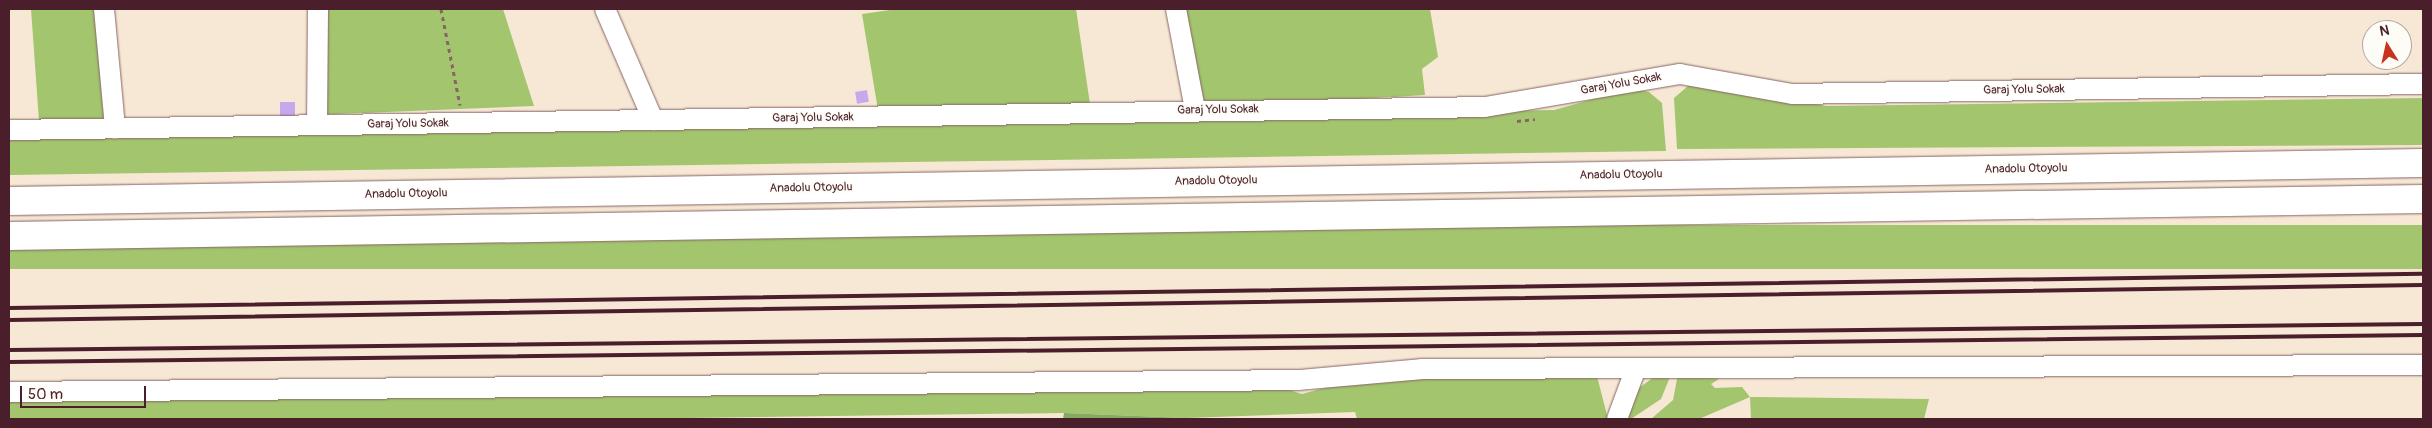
<!DOCTYPE html>
<style>
body{margin:0}
#map{position:relative;width:2432px;height:428px;overflow:hidden;background:#f7e8d5;font-family:Pangolin,sans-serif}
div>[style]{position:absolute}
[style*='--x']{left:calc(var(--x)*1px);top:calc(var(--y)*1px);width:calc(var(--w)*1px);rotate:calc(var(--a)*1deg)}
.green>*{inset:0;background:#a3c56e;transform-origin:0 0}
.forest>*{inset:0;background:#82aa61}
.building>*{inset:0;background:#c8a8ec;transform-origin:0 0}
.path>*{height:3px;margin-top:-1.5px;transform-origin:0;background:repeating-linear-gradient(90deg,#876566 0 4px,transparent 0 8px)}
.roads{filter:drop-shadow(0 0 1px #876566) drop-shadow(0 0 1px #876566)}
.street>*{height:20px;margin:-10px;padding:0 10px;transform-origin:10px;border-radius:10px;background:#fff}
.highway>*{height:28px;margin:-14px;padding:0 14px;transform-origin:14px;border-radius:14px;background:#fff}
.rail>*{height:4px;margin:-2px;padding:0 2px;transform-origin:2px;border-radius:2px;background:#4a1f2b}
span{translate:-50% -50%;white-space:nowrap;text-align:center;line-height:1.15;-webkit-text-stroke:4px #fdfcf7;paint-order:stroke}
.street-label{font-size:12px;color:#4a1f2b}
.frame{position:absolute;inset:0;border:10px solid #4a1f2b;pointer-events:none}
.north{position:absolute;left:2362px;top:20px;width:50px;height:50px;box-sizing:border-box;background:#fdfcf7;border:1px solid #b5a4a5;border-radius:50%;rotate:350deg;font-size:14px;font-weight:700;line-height:20px;text-align:center;color:#4a1f2b}
.north::after{content:'';display:block;margin:auto;width:18px;height:22px;background:#c8321e;clip-path:polygon(50% 0,100% 100%,50% 72%,0 100%)}
.scale{position:absolute;left:20px;top:386px;width:126px;height:22px;box-sizing:border-box;border:2px solid #4a1f2b;border-top:0;padding-left:6px;font-size:15px;line-height:18px;white-space:nowrap;color:#4a1f2b;-webkit-text-stroke:4px #fdfcf7;paint-order:stroke}
</style>
<div id="map">
<div class="green">
<div style="clip-path:polygon(31px 9px,98px 9px,106px 113px,101px 121px,39px 121px)"></div>
<div style="clip-path:polygon(310px 9px,503px 9px,534px 106px,313px 115px)"></div>
<div style="clip-path:polygon(897px 9px,1076px 9px,1090px 104px,878px 110px,862px 14px)"></div>
<div style="clip-path:polygon(1167px 9px,1430px 9px,1438px 57px,1422px 69px,1425px 95px,1261px 105px,1207px 103px,1184px 96px)"></div>
<div style="clip-path:polygon(1704px 85px,1827px 106px,2423px 98px,2423px 145px,1677px 149px,1674px 98px,1688px 86px)"></div>
<div style="clip-path:polygon(1633px 88px,1649px 92px,1662px 103px,1666px 151px,9px 175px,9px 134px,1554px 110px)"></div>
<div style="left:2423px;top:225px;width:44px;height:2414px;rotate:90deg"></div>
<div style="clip-path:polygon(1658px 374px,1670px 377px,1661px 399px,1631px 419px,1622px 419px,1635px 391px)"></div>
<div style="clip-path:polygon(1678px 374px,1719px 379px,1711px 384px,1715px 388px,1742px 387px,1750px 397px,1929px 399px,1924px 419px,1751px 419px,1750px 397px,1699px 419px,1651px 419px,1673px 400px)"></div>
<div style="clip-path:polygon(1597px 376px,1608px 419px,1357px 419px,1355px 412px,1186px 418px,1064px 413px,612px 419px,9px 419px,9px 398px,1283px 388px,1302px 394px,1364px 377px)"></div>
</div>
<div class="forest">
<div style="clip-path:polygon(1064px 413px,1186px 418px,1186px 419px,1063px 419px)"></div>
</div>
<div class="building">
<div style="left:867px;top:90px;width:12px;height:12px;rotate:81deg"></div>
<div style="left:280px;top:102px;width:15px;height:14px"></div>
</div>
<div class="path">
<div style="--x:441;--y:9;--w:98;--a:78.8"></div>
<div style="--x:1517;--y:121;--w:18;--a:-6"></div>
</div>
<div class="roads">
<div class="street">
<div style="--x:104;--y:9;--w:120;--a:84.7"></div>
<div style="--x:605;--y:9;--w:121;--a:66.6"></div>
<div style="--x:1176;--y:9;--w:103;--a:79.3"></div>
<div style="--x:317;--y:125;--w:116;--a:-89.5"></div>
<div style="--x:9;--y:130;--w:1476;--a:-0.89"></div>
<div style="--x:1485;--y:107;--w:198;--a:-9.6"></div>
<div style="--x:1680;--y:74;--w:114;--a:10.1"></div>
<div style="--x:1792;--y:94;--w:631;--a:-0.91"></div>
<div style="--x:9;--y:392;--w:1290;--a:-0.53"></div>
<div style="--x:1299;--y:380;--w:123;--a:-5.1"></div>
<div style="--x:1422;--y:369;--w:1001;--a:-0.23"></div>
<div style="--x:1617;--y:419;--w:54;--a:-69.6"></div>
</div>
<div class="highway">
<div style="--x:9;--y:201;--w:2414;--a:-0.9"></div>
<div style="--x:9;--y:236;--w:2414;--a:-0.88"></div>
</div>
</div>
<div class="rail">
<div style="--x:9;--y:308;--w:2414;--a:-0.81"></div>
<div style="--x:9;--y:320;--w:2414;--a:-0.83"></div>
<div style="--x:9;--y:350;--w:2414;--a:-0.62"></div>
<div style="--x:9;--y:362;--w:2414;--a:-0.64"></div>
</div>
<div class="street-label">
<span style="left:1621px;top:84px;rotate:-10deg">Garaj Yolu Sokak</span>
<span style="left:2024px;top:90px;rotate:-1deg">Garaj Yolu Sokak</span>
<span style="left:1218px;top:110px;rotate:-1deg">Garaj Yolu Sokak</span>
<span style="left:813px;top:118px;rotate:-1deg">Garaj Yolu Sokak</span>
<span style="left:408px;top:124px;rotate:-1deg">Garaj Yolu Sokak</span>
<span style="left:2026px;top:169px;rotate:-1deg">Anadolu Otoyolu</span>
<span style="left:1621px;top:175px;rotate:-1deg">Anadolu Otoyolu</span>
<span style="left:1216px;top:181px;rotate:-1deg">Anadolu Otoyolu</span>
<span style="left:811px;top:188px;rotate:-1deg">Anadolu Otoyolu</span>
<span style="left:406px;top:194px;rotate:-1deg">Anadolu Otoyolu</span>
</div>
<div class="frame"></div>
<div class="north">N</div>
<div class="scale">50 m</div>
</div>
